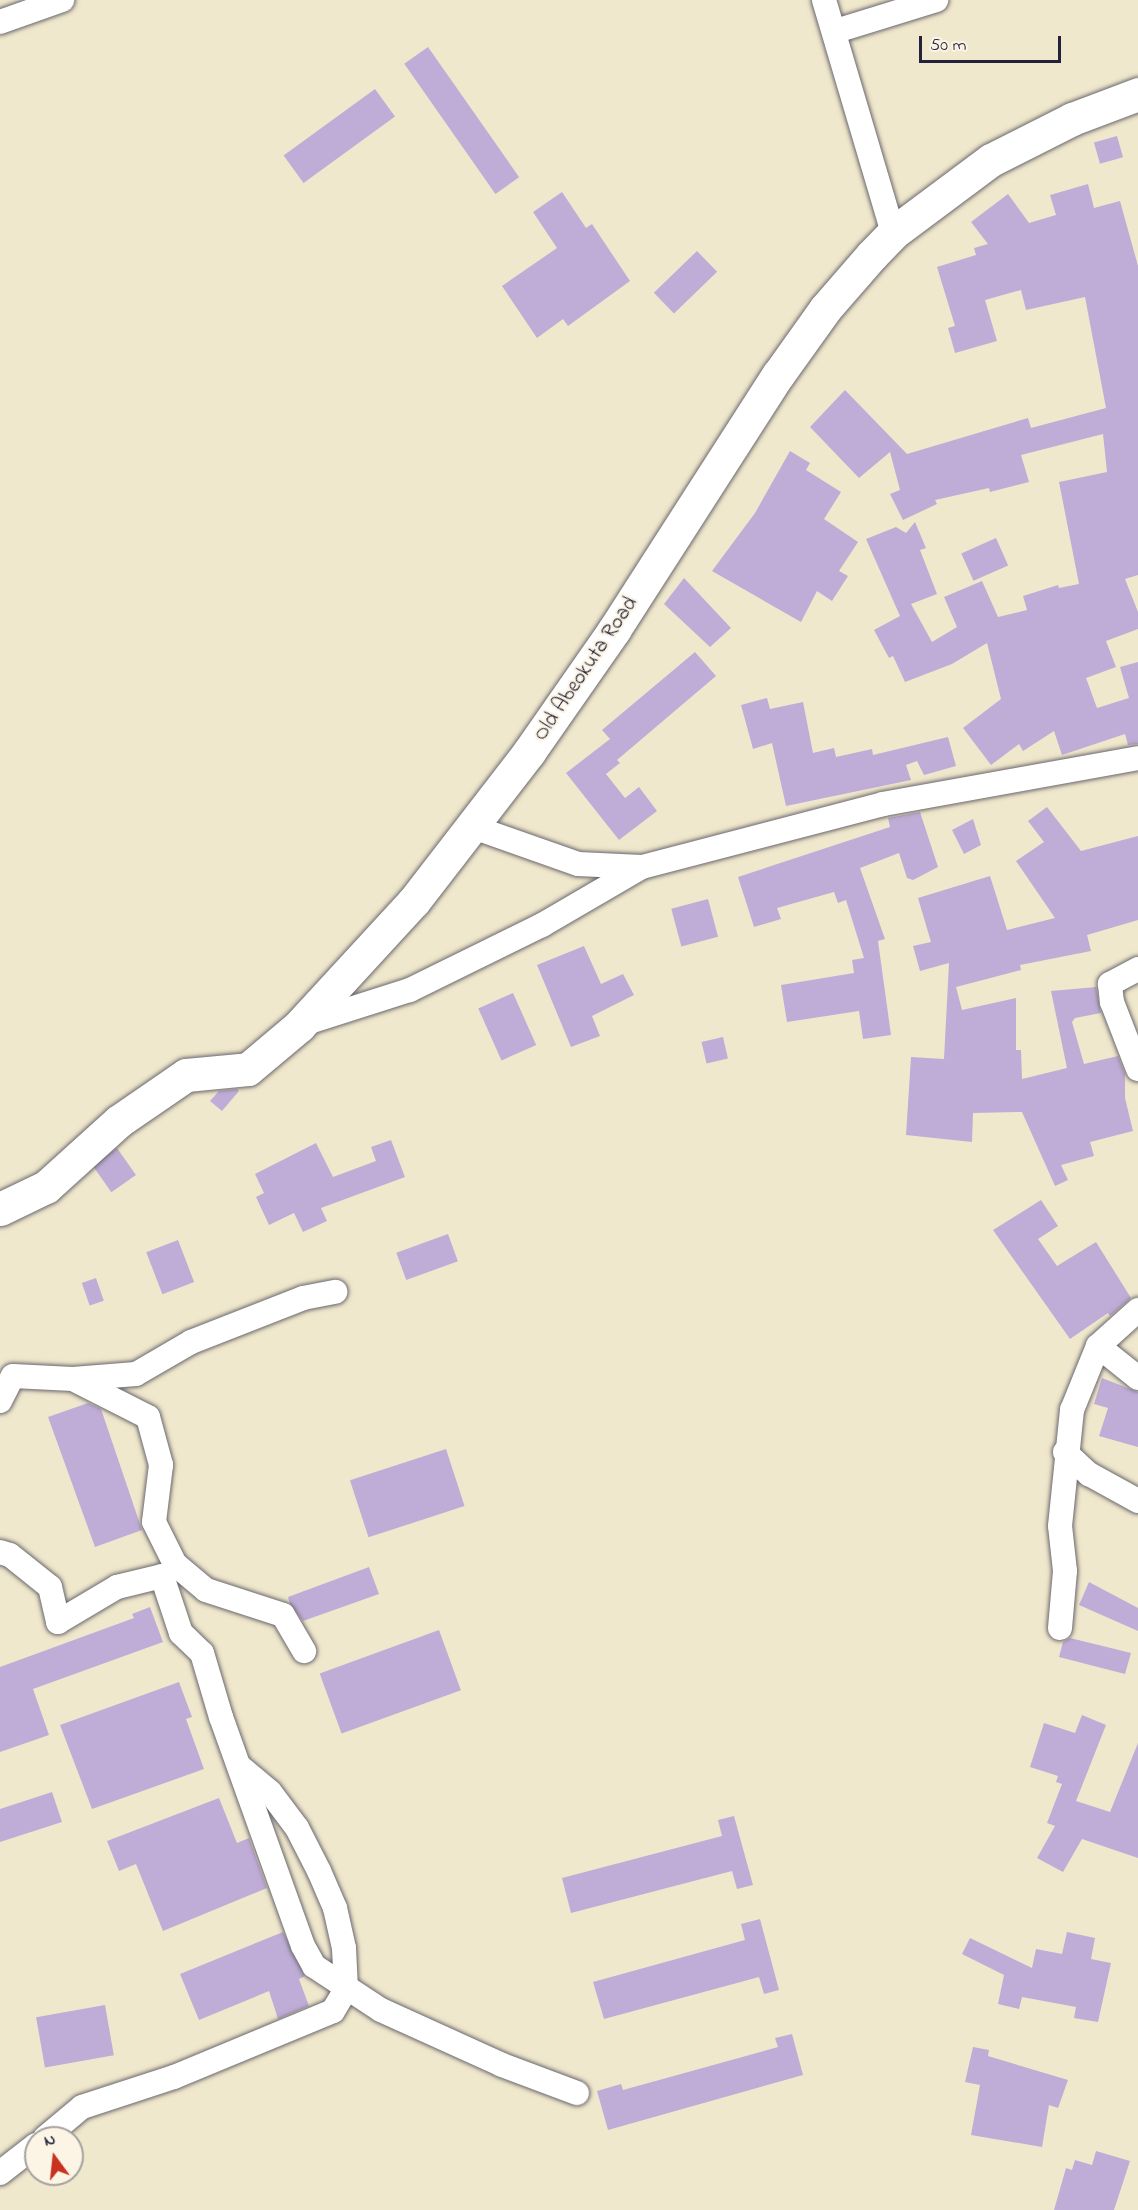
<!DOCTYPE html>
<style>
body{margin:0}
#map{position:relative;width:1138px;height:2210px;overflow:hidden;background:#f0e8cc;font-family:"Indie Flower",sans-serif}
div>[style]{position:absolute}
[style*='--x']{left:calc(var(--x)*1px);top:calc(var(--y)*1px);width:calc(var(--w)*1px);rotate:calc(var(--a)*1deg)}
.building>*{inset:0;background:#bfadd7;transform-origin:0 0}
.roads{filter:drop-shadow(0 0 2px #6a676e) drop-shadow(0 0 2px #6a676e)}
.minor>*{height:24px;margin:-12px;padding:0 12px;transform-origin:12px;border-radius:12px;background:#fff}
.highway>*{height:33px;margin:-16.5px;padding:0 16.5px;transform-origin:16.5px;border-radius:16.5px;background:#fff}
span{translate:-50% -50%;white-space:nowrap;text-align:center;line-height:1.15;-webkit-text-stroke:4.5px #fcf5e5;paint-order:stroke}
.street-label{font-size:21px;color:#22223b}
.north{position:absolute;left:24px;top:2126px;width:60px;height:60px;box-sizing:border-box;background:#fcf5e5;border:2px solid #a5a1a1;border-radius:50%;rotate:345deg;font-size:16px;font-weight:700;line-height:24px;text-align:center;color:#22223b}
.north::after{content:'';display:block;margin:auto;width:21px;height:27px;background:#c8321e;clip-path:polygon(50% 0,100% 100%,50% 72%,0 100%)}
.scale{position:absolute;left:919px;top:36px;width:142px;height:27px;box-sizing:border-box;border:3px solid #22223b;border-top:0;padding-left:8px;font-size:18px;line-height:21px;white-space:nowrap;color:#22223b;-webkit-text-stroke:4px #fcf5e5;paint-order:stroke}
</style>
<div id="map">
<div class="building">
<div style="left:428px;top:47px;width:159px;height:29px;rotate:55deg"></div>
<div style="left:375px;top:89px;width:34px;height:113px;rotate:54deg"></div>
<div style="left:1117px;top:136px;width:22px;height:24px;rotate:74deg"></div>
<div style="clip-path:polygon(1088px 184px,1094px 208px,1120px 201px,1138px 266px,1138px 575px,1125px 579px,1138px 612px,1138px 629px,1106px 641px,1116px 667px,1086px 678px,1097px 708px,1129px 698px,1120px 667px,1138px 662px,1138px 744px,1128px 745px,1125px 734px,1062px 755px,1054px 731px,1023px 751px,1019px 744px,991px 765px,963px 728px,1001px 699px,987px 643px,952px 664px,905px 682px,893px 656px,889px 658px,874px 630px,900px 616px,866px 539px,896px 527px,906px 533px,915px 522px,926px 548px,920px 550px,937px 594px,911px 604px,932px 642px,957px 627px,944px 597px,982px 581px,998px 617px,1027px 610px,1023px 596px,1058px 585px,1059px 588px,1079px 584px,1059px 482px,1107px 472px,1103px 434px,1021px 455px,1029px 482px,990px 492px,989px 488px,935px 500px,937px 504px,903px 520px,890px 494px,900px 490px,890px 452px,859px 478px,810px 427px,845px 390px,907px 454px,1028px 418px,1031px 428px,1106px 408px,1085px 297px,1026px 310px,1021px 290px,985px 300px,997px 341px,955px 353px,948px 328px,955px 326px,937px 267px,976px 255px,974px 248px,988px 244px,971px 222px,1008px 194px,1029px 223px,1056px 215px,1050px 195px)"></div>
<div style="clip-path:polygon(562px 192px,586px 228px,592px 224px,630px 281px,568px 326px,563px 319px,537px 338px,502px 286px,557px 248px,533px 212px)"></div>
<div style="left:697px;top:251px;width:29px;height:60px;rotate:46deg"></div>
<div style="clip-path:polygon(790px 451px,810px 463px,806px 470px,841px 492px,824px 519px,858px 542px,839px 571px,848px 576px,832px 601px,817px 591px,801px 622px,712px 571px,755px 513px)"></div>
<div style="left:996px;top:538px;width:30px;height:38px;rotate:66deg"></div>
<div style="clip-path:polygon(684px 578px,731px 628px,710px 647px,664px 604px)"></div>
<div style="clip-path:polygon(695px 652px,716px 676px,617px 760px,620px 763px,606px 774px,625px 798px,639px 787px,657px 811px,619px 840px,566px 773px,610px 739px,602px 730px)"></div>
<div style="clip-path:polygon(767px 698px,770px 709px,803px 702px,813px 753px,834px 748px,836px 757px,872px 749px,873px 755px,948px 737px,956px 766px,924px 775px,917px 761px,906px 765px,911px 780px,786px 806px,772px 743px,753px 749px,741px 705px)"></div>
<div style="clip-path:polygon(1047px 807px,1081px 851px,1138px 836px,1138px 920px,1087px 935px,1091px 951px,1020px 965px,1021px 970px,956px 987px,962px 1010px,1016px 998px,1016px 1050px,1021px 1050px,1022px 1079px,1067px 1068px,1051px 991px,1096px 987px,1101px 1013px,1075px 1018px,1072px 1022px,1084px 1064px,1118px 1056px,1125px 1074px,1125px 1098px,1133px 1131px,1090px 1142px,1094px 1156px,1061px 1165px,1068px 1180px,1055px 1186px,1022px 1112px,973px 1113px,972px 1142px,906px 1135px,911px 1057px,944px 1059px,949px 963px,920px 971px,913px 946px,931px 942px,918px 898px,990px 876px,1007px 930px,1055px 918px,1016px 861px,1044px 842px,1028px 821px)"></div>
<div style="clip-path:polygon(920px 812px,938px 867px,913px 880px,907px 878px,899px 853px,860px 868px,885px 939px,878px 941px,891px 1035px,863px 1039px,859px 1011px,787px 1022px,781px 985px,854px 973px,852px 960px,864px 958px,846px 900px,838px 903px,834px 892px,777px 908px,781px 919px,754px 927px,738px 877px,890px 827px,888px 818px)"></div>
<div style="clip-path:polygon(973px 819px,981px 845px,964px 854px,952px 830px)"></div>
<div style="left:708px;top:899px;width:39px;height:38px;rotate:75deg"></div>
<div style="clip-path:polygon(584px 946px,601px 984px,623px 974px,634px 995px,592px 1016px,600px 1036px,571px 1047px,537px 965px)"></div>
<div style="left:513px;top:993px;width:57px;height:38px;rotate:66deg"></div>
<div style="left:723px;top:1037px;width:22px;height:22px;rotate:77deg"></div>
<div style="clip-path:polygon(237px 1089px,239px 1091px,222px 1111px,210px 1101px,219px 1091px)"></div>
<div style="clip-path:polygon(391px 1140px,405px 1177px,321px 1208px,327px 1221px,303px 1232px,294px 1213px,269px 1225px,256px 1197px,264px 1193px,255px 1174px,316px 1143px,333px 1177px,376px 1161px,371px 1147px)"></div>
<div style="left:117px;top:1148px;width:33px;height:30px;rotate:55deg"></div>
<div style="clip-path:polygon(1041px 1200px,1058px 1226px,1038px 1239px,1057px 1266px,1096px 1242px,1131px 1298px,1110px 1316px,1108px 1313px,1070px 1339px,993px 1230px)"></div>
<div style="left:448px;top:1234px;width:29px;height:55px;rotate:70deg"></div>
<div style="left:178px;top:1240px;width:45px;height:34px;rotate:69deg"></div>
<div style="left:96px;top:1278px;width:24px;height:15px;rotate:71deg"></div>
<div style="clip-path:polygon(1102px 1378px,1138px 1392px,1138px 1447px,1099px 1436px,1108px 1408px,1094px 1404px)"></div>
<div style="clip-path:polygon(88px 1403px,101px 1409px,142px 1530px,95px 1547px,48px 1417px)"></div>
<div style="left:446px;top:1449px;width:60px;height:101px;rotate:72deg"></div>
<div style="clip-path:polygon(369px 1567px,379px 1594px,303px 1621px,290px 1604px,288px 1597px)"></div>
<div style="clip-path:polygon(1089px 1582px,1138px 1608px,1138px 1631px,1079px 1605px)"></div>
<div style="clip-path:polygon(150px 1607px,163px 1642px,33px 1689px,49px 1735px,0 1752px,0 1667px,134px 1618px,132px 1614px)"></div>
<div style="left:439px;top:1630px;width:64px;height:127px;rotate:70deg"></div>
<div style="clip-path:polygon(1070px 1638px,1131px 1653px,1125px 1674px,1059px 1657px,1063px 1642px)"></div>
<div style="clip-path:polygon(179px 1682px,192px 1717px,186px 1719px,204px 1769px,92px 1809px,60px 1725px)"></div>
<div style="clip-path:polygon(1082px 1715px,1106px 1725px,1076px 1801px,1110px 1812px,1138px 1743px,1138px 1858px,1082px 1839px,1063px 1872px,1037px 1858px,1055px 1826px,1047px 1823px,1062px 1784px,1056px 1782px,1058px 1776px,1030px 1767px,1044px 1723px,1075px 1733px)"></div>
<div style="clip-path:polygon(52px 1792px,62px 1822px,0 1842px,0 1809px)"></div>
<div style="clip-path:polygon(219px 1798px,237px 1843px,249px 1838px,267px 1888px,163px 1931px,136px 1864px,119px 1871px,107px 1841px)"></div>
<div style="clip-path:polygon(734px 1816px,753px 1885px,737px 1889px,732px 1871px,571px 1913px,562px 1878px,722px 1836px,718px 1820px)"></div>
<div style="clip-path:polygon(760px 1919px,779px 1990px,764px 1994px,759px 1977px,604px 2019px,593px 1982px,745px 1940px,741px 1924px)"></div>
<div style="clip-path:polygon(283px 1932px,305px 1976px,299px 1979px,309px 2006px,278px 2019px,269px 1991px,199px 2020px,180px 1974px)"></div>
<div style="clip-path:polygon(1067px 1932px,1095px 1938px,1091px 1959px,1111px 1963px,1098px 2022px,1074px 2018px,1076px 2007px,1022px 1997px,1019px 2009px,998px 2004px,1004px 1975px,962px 1954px,970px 1938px,1032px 1968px,1036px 1949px,1062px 1954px)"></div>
<div style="left:105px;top:2005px;width:51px;height:70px;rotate:80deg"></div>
<div style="clip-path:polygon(792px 2034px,803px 2075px,608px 2130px,597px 2091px,621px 2084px,623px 2090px,778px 2047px,775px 2038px)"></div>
<div style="clip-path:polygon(973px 2047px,989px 2050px,988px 2056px,1068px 2080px,1058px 2108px,1049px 2105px,1042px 2147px,971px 2135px,980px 2085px,965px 2082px)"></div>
<div style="clip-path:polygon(1096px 2151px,1130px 2161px,1114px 2210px,1054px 2210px,1066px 2168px,1072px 2170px,1075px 2160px,1092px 2165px)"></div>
</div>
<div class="roads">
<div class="minor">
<div style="--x:824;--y:0;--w:243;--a:73.5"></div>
<div style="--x:0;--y:22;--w:66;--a:-19.5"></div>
<div style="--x:836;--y:31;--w:105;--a:-17.2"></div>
<div style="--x:473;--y:827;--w:111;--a:19.4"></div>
<div style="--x:578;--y:864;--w:64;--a:2.7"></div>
<div style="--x:642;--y:867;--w:249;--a:-14.6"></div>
<div style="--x:883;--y:804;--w:259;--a:-10.2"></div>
<div style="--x:1138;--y:969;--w:32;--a:152"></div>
<div style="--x:1110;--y:984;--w:18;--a:84"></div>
<div style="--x:1112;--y:1002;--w:72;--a:68.8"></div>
<div style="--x:300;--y:1025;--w:115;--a:-17.7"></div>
<div style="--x:410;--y:990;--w:147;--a:-26.2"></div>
<div style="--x:542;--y:925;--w:113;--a:-30.2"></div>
<div style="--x:1098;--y:1346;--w:51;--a:38.7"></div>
<div style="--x:73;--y:1379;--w:84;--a:26.9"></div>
<div style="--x:148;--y:1417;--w:50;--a:74.8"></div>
<div style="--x:161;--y:1465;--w:57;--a:97"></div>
<div style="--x:154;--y:1522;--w:47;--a:63.4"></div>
<div style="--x:175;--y:1564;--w:40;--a:40"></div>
<div style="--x:206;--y:1590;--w:81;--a:18"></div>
<div style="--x:283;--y:1615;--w:42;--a:59.7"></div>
<div style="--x:0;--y:1401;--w:28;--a:-63"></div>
<div style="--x:13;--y:1376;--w:60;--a:2.9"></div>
<div style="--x:73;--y:1379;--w:63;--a:-4.5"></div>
<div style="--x:136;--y:1374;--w:64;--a:-30.2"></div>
<div style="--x:191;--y:1342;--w:120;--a:-21.4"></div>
<div style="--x:303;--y:1298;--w:33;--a:-11"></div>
<div style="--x:1065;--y:1452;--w:33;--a:43"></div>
<div style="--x:1089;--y:1474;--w:56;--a:28.9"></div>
<div style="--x:0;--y:1552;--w:10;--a:17"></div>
<div style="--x:10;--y:1555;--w:51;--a:38.7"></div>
<div style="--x:50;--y:1587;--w:36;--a:77"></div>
<div style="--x:58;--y:1622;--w:69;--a:-30.7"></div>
<div style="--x:117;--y:1587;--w:46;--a:-13.7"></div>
<div style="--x:162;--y:1576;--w:60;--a:71.6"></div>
<div style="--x:181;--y:1633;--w:29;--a:44"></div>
<div style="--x:202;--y:1653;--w:67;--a:73.5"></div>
<div style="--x:221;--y:1717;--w:243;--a:70.3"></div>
<div style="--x:303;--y:1946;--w:23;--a:61"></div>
<div style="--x:314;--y:1966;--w:80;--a:33.3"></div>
<div style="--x:381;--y:2010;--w:133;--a:24.4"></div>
<div style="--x:502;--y:2065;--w:80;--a:20.5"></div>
<div style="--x:1060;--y:1628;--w:57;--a:-85"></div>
<div style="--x:1065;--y:1571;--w:45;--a:-96.3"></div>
<div style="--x:1060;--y:1526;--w:117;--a:-84.1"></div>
<div style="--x:1072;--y:1410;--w:69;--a:-67.9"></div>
<div style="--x:1098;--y:1346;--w:54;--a:-42"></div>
<div style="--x:45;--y:2138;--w:48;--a:-40"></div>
<div style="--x:82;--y:2107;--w:97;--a:-18.1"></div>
<div style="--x:174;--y:2077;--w:172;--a:-22.5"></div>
<div style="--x:333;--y:2011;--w:26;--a:-59"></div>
<div style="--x:346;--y:1989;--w:41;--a:-92.8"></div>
<div style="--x:344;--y:1948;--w:41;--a:-102.7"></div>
<div style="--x:335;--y:1908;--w:40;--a:-113.4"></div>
<div style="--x:319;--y:1871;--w:48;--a:-117.1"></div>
<div style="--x:297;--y:1828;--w:45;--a:-126.9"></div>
<div style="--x:270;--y:1792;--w:39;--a:-140"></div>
<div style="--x:0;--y:2173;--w:46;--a:-37.9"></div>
</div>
<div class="highway">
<div style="--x:0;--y:1209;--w:51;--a:-25.6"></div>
<div style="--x:46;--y:1187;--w:98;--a:-42.1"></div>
<div style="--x:119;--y:1121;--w:81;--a:-34.5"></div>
<div style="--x:186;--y:1075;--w:62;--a:-5.5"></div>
<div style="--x:248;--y:1069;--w:67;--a:-40.1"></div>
<div style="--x:299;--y:1026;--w:170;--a:-47.4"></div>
<div style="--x:414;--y:901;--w:188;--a:-52.3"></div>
<div style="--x:529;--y:752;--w:149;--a:-55.1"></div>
<div style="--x:614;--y:630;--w:303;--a:-57.3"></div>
<div style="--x:778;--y:375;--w:81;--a:-54.5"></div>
<div style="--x:825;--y:309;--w:72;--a:-49"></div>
<div style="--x:872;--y:255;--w:30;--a:-46"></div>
<div style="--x:893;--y:233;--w:122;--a:-36.7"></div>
<div style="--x:991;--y:160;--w:91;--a:-26.8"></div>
<div style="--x:1072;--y:119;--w:71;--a:-20.7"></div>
</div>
</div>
<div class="street-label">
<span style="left:586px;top:669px;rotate:-56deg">Old Abeokuta Road</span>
</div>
<div class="north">N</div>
<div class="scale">50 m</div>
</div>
